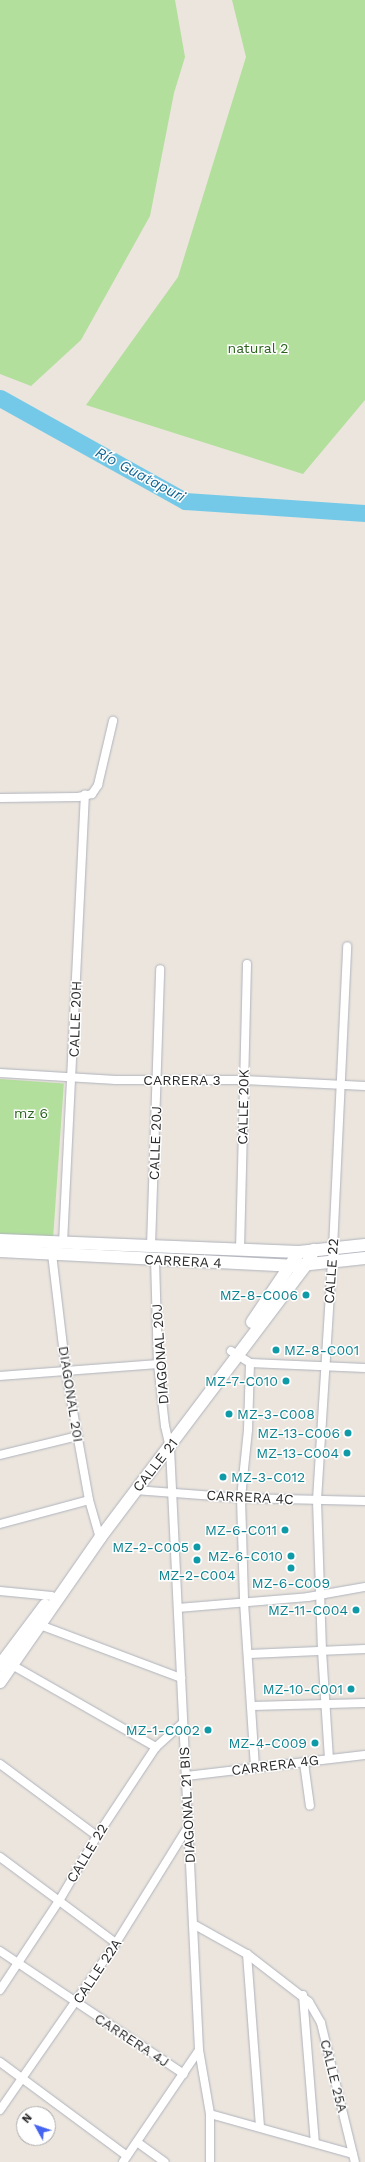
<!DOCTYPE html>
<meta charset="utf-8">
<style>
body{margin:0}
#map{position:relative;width:365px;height:2162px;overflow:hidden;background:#ebe5dd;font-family:"Work Sans",sans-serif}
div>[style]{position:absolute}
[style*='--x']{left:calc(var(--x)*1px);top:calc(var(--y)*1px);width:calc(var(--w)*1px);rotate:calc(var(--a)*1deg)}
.green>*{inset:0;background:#b2df9c;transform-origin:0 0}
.river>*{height:17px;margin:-8.5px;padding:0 8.5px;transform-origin:8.5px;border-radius:8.5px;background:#75c9e8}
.roads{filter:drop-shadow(0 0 1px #b0b3bd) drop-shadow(0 0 1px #b0b3bd)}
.minor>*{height:8px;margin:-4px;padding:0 4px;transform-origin:4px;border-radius:4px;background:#fff}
.secondary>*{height:12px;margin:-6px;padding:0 6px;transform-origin:6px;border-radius:6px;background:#fff}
.dots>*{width:11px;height:11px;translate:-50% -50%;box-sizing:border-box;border:2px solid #fff;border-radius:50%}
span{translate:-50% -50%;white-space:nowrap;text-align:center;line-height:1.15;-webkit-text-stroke:3px #fff;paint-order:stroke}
.park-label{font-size:14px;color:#2c631e}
.street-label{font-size:14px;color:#2a2a2a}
.culture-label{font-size:14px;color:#0d838f}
.right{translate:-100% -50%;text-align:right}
.left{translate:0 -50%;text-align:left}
.water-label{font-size:15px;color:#146794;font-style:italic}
.north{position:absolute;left:16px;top:2106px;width:40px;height:40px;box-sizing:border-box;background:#fff;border:1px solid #aaa;border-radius:50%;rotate:310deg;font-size:11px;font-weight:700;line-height:16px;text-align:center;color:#2a2a2a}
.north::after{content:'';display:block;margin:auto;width:14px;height:18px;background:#4564f0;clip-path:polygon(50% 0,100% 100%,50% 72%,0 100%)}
</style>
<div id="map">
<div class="green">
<div style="clip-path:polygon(0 0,175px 0,185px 57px,174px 93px,150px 216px,81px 340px,31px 386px,0 374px)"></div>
<div style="clip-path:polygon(232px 0,365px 0,365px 400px,303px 474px,86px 405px,178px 277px,246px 57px)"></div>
<div style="left:0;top:1079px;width:64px;height:155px;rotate:4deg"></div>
</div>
<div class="river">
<div style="--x:0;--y:398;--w:212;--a:29.1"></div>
<div style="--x:185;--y:501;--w:180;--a:3.8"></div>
</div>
<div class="roads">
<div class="minor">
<div style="--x:0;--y:798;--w:78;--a:-0.7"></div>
<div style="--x:78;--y:797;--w:14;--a:-12"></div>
<div style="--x:92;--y:794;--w:11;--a:-56"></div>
<div style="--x:98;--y:785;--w:66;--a:-76.8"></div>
<div style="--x:0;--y:1073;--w:116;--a:3.5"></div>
<div style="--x:116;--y:1080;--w:128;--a:0"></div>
<div style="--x:244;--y:1080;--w:121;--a:2.8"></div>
<div style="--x:63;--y:1243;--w:449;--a:-87.2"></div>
<div style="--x:151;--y:1246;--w:277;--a:-88.1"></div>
<div style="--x:240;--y:1250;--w:286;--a:-88.6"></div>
<div style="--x:52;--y:1254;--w:119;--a:83.2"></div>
<div style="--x:66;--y:1372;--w:130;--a:79.8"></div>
<div style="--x:89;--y:1500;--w:40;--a:74"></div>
<div style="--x:155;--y:1259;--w:105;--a:88.4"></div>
<div style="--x:158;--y:1364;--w:62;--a:83.6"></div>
<div style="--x:165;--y:1426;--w:23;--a:77"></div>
<div style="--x:170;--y:1448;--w:603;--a:87.24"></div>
<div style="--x:199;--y:2050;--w:65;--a:80.2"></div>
<div style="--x:210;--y:2114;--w:48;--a:90"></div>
<div style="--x:231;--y:1351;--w:22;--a:32"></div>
<div style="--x:250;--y:1363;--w:115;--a:2.5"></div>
<div style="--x:250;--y:1363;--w:67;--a:91.7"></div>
<div style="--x:248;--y:1430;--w:68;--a:95.9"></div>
<div style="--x:241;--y:1498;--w:104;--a:88.3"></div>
<div style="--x:244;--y:1602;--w:166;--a:86.2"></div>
<div style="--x:0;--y:1376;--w:158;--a:-4.3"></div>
<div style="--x:0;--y:1455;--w:80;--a:-13.7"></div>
<div style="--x:135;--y:1490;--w:106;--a:4.3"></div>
<div style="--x:241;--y:1498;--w:124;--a:1.4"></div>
<div style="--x:0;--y:1524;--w:92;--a:-15.1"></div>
<div style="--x:0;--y:1591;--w:52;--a:5.5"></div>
<div style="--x:178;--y:1608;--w:130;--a:-4.8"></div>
<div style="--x:308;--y:1597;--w:58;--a:-10"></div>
<div style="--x:40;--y:1625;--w:151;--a:20.6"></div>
<div style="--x:249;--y:1654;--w:116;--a:-2.5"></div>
<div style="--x:12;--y:1665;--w:166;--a:29.7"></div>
<div style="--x:252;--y:1706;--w:113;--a:-1.5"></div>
<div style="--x:329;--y:1759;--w:108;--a:-93.7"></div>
<div style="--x:322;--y:1651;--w:151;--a:-91.9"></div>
<div style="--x:317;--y:1500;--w:253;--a:-86.4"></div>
<div style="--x:333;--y:1248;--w:302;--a:-87.3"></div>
<div style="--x:304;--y:1763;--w:43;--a:82.1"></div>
<div style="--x:0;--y:1764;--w:121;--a:36.6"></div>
<div style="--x:186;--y:1776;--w:180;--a:-6.7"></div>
<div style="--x:0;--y:1857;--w:144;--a:36.6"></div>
<div style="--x:193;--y:1924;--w:62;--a:29.1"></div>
<div style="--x:247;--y:1954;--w:78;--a:37.7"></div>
<div style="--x:309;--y:2002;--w:24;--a:60"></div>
<div style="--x:321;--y:2023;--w:143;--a:76.3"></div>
<div style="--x:0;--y:1951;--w:221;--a:33.8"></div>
<div style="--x:247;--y:1954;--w:173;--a:85.7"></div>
<div style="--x:0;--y:1990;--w:107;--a:-56.5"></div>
<div style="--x:59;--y:1901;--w:75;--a:-59.7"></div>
<div style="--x:97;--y:1836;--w:107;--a:-56.5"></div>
<div style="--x:156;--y:1747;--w:36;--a:-42"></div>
<div style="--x:303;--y:1995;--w:148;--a:85.4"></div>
<div style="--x:0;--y:2062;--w:158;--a:36.5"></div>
<div style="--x:0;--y:2110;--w:203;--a:-55.2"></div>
<div style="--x:116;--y:1943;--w:137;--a:-58.2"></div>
<div style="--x:210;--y:2114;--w:148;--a:15.6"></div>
<div style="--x:137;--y:2142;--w:34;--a:36"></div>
<div style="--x:123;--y:2162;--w:135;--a:-55.8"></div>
</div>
<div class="secondary">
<div style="--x:0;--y:1240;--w:299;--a:2.3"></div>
<div style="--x:299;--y:1252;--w:66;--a:-6.1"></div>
<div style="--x:0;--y:1251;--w:292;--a:2.9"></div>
<div style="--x:292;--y:1266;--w:73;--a:-6.3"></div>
<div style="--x:252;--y:1322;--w:84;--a:-56.1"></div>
<div style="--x:0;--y:1665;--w:75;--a:-53.1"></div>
<div style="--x:0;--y:1682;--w:175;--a:-55.2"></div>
<div style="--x:100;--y:1538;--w:344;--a:-53"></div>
<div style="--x:307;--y:1263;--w:15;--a:-62"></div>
</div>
</div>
<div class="dots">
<div style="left:306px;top:1295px;background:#0f9aa8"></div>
<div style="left:276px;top:1350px;background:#0f9aa8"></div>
<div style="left:286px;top:1381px;background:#0f9aa8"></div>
<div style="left:229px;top:1414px;background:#0f9aa8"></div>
<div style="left:348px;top:1433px;background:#0f9aa8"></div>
<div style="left:347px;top:1453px;background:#0f9aa8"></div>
<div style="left:223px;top:1477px;background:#0f9aa8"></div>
<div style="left:285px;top:1530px;background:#0f9aa8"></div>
<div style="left:197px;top:1547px;background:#0f9aa8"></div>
<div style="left:291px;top:1556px;background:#0f9aa8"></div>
<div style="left:197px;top:1560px;background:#0f9aa8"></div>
<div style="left:291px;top:1568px;background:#0f9aa8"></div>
<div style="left:356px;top:1610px;background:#0f9aa8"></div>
<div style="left:351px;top:1689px;background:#0f9aa8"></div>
<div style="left:208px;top:1730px;background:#0f9aa8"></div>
<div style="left:315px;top:1743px;background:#0f9aa8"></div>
</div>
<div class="park-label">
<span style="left:258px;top:348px">natural 2</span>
<span style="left:31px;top:1113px">mz 6</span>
</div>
<div class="street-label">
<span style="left:75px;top:1019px;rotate:-88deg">CALLE 20H</span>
<span style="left:182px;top:1080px">CARRERA 3</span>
<span style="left:243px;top:1107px;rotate:-89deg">CALLE 20K</span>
<span style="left:155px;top:1143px;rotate:-88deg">CALLE 20J</span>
<span style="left:183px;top:1261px;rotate:3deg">CARRERA 4</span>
<span style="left:331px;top:1271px;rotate:-86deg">CALLE 22</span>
<span style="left:160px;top:1354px;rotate:-94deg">DIAGONAL 20J</span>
<span style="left:71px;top:1394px;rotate:81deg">DIAGONAL 20I</span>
<span style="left:155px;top:1465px;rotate:-52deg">CALLE 21</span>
<span style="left:250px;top:1497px;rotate:3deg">CARRERA 4C</span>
<span style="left:275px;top:1765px;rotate:-7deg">CARRERA 4G</span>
<span style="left:187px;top:1805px;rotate:-93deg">DIAGONAL 21 BIS</span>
<span style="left:87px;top:1853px;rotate:-59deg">CALLE 22</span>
<span style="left:97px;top:1971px;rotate:-56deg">CALLE 22A</span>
<span style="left:132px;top:2040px;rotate:33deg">CARRERA 4J</span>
<span style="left:334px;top:2076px;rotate:76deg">CALLE 25A</span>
</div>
<div class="culture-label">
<span class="right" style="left:298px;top:1295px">MZ-8-C006</span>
<span class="left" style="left:284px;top:1350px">MZ-8-C001</span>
<span class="right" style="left:278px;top:1381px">MZ-7-C010</span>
<span class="left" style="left:237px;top:1414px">MZ-3-C008</span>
<span class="right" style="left:340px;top:1433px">MZ-13-C006</span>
<span class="right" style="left:339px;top:1453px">MZ-13-C004</span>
<span class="left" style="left:231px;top:1477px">MZ-3-C012</span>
<span class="right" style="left:277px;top:1530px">MZ-6-C011</span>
<span class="right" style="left:189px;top:1547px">MZ-2-C005</span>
<span class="right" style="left:283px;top:1556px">MZ-6-C010</span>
<span style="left:197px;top:1575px">MZ-2-C004</span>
<span style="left:291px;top:1583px">MZ-6-C009</span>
<span class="right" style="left:348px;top:1610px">MZ-11-C004</span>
<span class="right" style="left:343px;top:1689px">MZ-10-C001</span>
<span class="right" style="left:200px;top:1730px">MZ-1-C002</span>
<span class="right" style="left:307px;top:1743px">MZ-4-C009</span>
</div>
<div class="water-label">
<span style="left:140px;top:475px;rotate:28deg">Río Guatapuri</span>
</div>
<div class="north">N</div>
</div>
